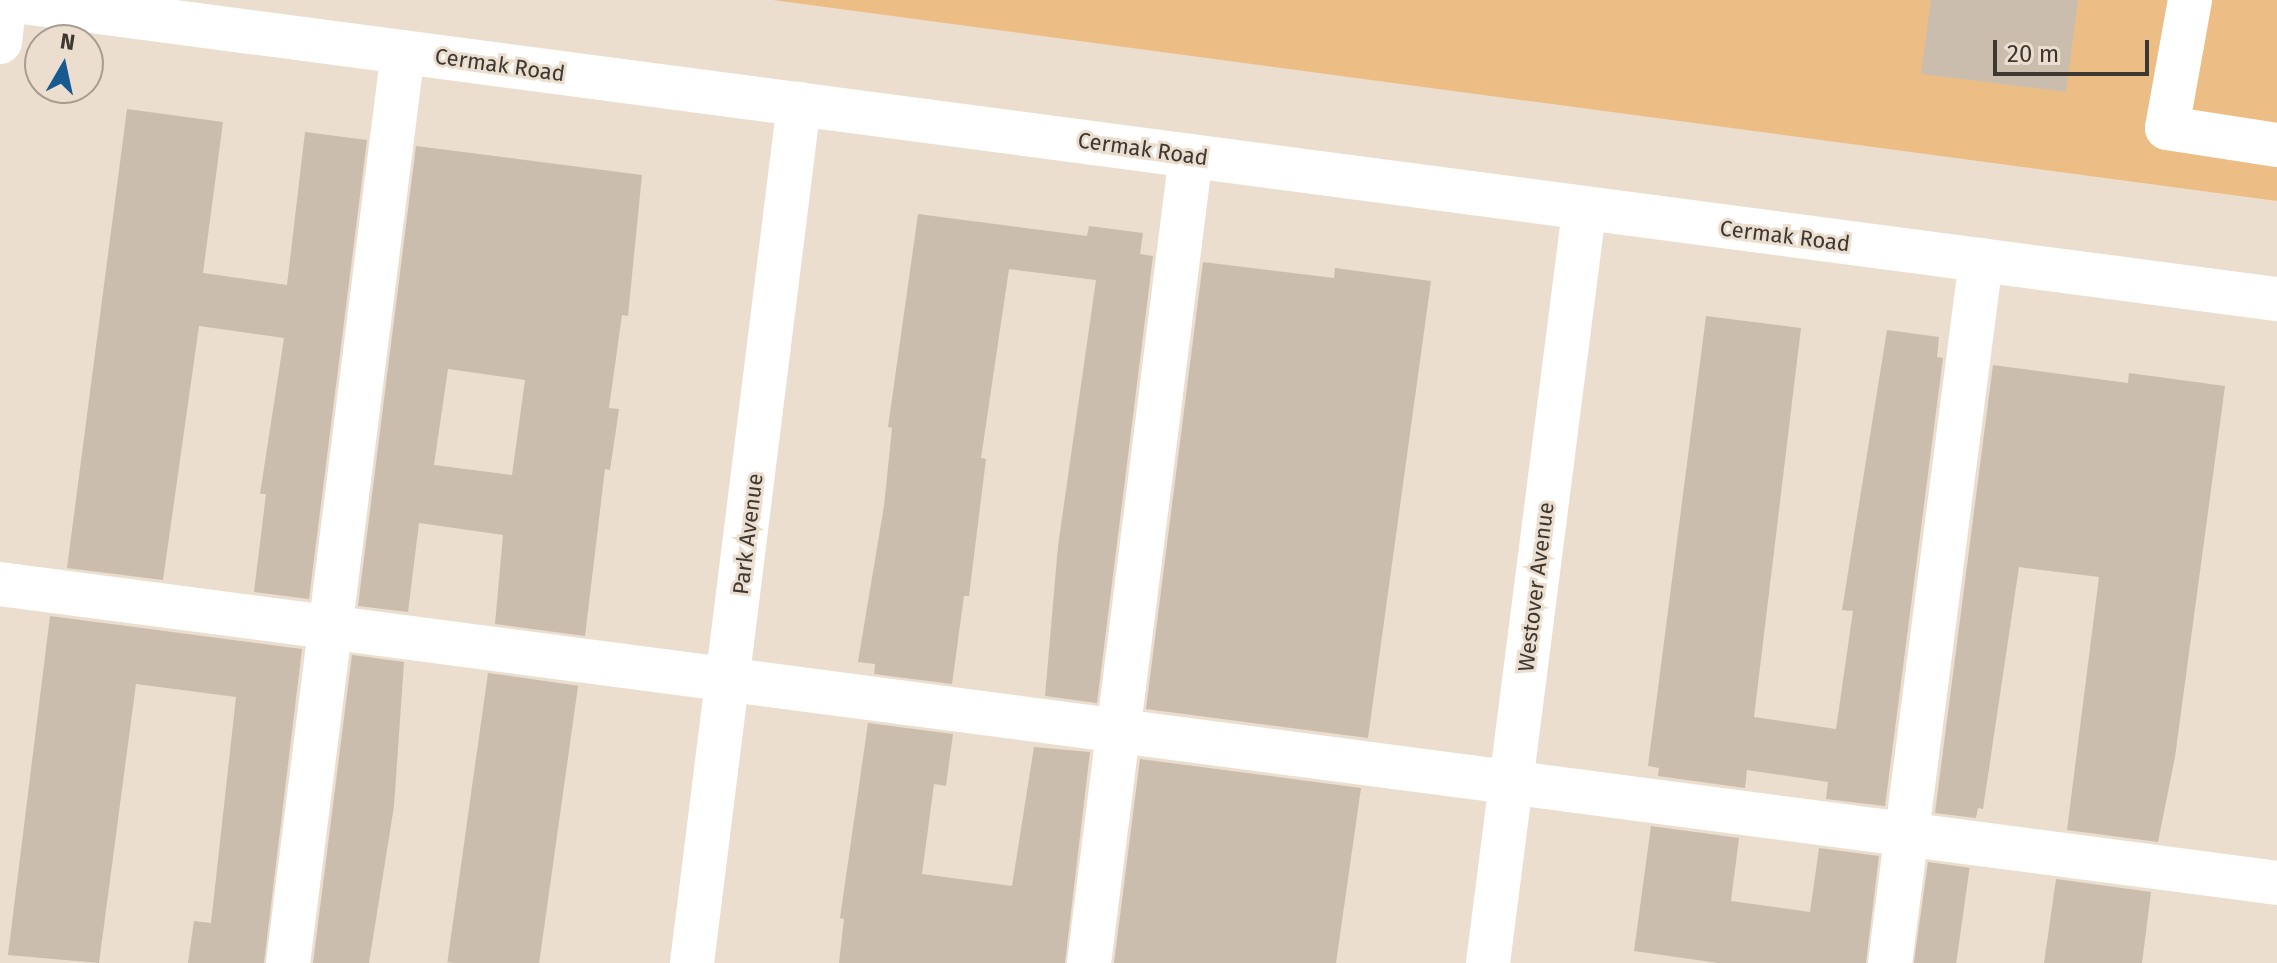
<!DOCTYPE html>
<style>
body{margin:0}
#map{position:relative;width:2277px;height:963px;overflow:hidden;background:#ebdece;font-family:"Fira Sans",sans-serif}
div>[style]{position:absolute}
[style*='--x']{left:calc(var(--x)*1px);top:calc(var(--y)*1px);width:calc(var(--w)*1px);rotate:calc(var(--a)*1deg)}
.green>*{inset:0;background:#ecbe85}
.building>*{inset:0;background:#cabdae;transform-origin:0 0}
.minor>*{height:44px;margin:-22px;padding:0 22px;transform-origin:22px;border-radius:22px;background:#fff}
.major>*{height:44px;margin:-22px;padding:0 22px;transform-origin:22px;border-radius:22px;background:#fff}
span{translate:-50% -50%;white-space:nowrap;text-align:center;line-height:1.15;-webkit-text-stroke:6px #ebdece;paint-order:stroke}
.street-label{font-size:22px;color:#3e3832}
.north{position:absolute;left:24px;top:24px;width:80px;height:80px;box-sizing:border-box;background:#ebdece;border:2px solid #a69c90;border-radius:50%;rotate:9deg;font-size:22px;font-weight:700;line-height:32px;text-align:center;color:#3e3832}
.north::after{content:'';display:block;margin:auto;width:28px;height:36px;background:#185a8f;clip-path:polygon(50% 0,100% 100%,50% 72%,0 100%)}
.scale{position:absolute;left:1993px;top:40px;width:156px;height:36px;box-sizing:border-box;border:4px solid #3e3832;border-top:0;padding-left:10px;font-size:24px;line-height:28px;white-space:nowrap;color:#3e3832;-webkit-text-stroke:6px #ebdece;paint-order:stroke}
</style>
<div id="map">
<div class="green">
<div style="clip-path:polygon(773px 0,2277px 0,2277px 201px)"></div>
</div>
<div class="building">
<div style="clip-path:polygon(1931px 0,2078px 0,2066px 92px,1921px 74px)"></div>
<div style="clip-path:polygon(127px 109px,223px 122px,203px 273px,287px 285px,305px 132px,367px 140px,309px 599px,254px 592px,266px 494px,260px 494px,284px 338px,199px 326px,163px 580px,67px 568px)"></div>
<div style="clip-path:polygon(evenodd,416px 146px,642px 175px,628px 316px,622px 315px,609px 408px,619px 409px,610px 470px,605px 469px,585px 636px,495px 624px,503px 535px,419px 523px,408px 612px,358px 606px,416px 146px,448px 369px,525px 380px,512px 475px,434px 465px,448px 369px)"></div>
<div style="clip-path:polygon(918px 214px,1087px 236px,1089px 226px,1143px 233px,1140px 254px,1153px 256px,1097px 703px,1045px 696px,1058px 546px,1096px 280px,1009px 269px,981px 458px,986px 459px,969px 596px,964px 596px,952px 684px,874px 674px,875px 664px,858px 662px,884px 506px,892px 428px,888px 427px)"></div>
<div style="clip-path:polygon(1203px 262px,1334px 278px,1335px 268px,1431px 281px,1368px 738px,1146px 709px)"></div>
<div style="clip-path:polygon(1706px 316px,1801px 328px,1754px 717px,1836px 729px,1853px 611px,1842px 610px,1887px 330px,1939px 337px,1937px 357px,1943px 358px,1885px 806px,1826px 799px,1828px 782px,1747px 770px,1745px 788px,1658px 776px,1659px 768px,1648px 766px)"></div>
<div style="clip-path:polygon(1993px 365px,2128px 383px,2129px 373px,2225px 386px,2175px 757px,2158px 842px,2067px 830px,2099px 577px,2019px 567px,1983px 809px,1978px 808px,1976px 818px,1935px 813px)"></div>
<div style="clip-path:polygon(50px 616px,302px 649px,264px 963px,188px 963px,194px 921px,211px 923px,236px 697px,136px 684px,99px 963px,8px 955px)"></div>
<div style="clip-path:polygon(352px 655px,404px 662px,394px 806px,369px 963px,313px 963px)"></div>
<div style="left:488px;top:673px;width:91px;height:292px;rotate:8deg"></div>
<div style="clip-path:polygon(868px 723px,953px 734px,946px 786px,934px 784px,922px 874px,1012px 886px,1034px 747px,1090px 752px,1065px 963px,839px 963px,844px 919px,840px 918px)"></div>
<div style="clip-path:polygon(1140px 759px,1361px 788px,1336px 963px,1114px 963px)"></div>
<div style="clip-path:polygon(1651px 826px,1739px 838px,1731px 901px,1810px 912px,1819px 848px,1879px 856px,1866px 963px,1718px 963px,1634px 951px)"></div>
<div style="left:1928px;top:862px;width:42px;height:102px;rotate:8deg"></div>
<div style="clip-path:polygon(2056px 879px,2151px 892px,2142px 963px,2044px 963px)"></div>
</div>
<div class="minor">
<div style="--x:2190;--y:0;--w:130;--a:100.2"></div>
<div style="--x:2167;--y:128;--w:111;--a:8.8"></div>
<div style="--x:0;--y:42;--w:42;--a:-83.2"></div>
<div style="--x:0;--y:584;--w:2297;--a:7.48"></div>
<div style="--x:288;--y:963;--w:918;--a:-82.81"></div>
<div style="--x:692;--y:963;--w:866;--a:-82.9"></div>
<div style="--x:1089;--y:963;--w:813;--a:-82.8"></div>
<div style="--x:1488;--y:963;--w:758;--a:-82.72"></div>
<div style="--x:1890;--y:963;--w:709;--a:-82.62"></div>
</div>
<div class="major">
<div style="--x:8;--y:0;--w:2289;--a:7.51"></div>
</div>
<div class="street-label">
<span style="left:500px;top:65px;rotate:8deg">Cermak Road</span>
<span style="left:1143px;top:149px;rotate:8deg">Cermak Road</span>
<span style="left:1785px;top:236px;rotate:7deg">Cermak Road</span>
<span style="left:748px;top:534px;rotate:-83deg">Park Avenue</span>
<span style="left:1536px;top:587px;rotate:-83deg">Westover Avenue</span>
</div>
<div class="north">N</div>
<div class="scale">20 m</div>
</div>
